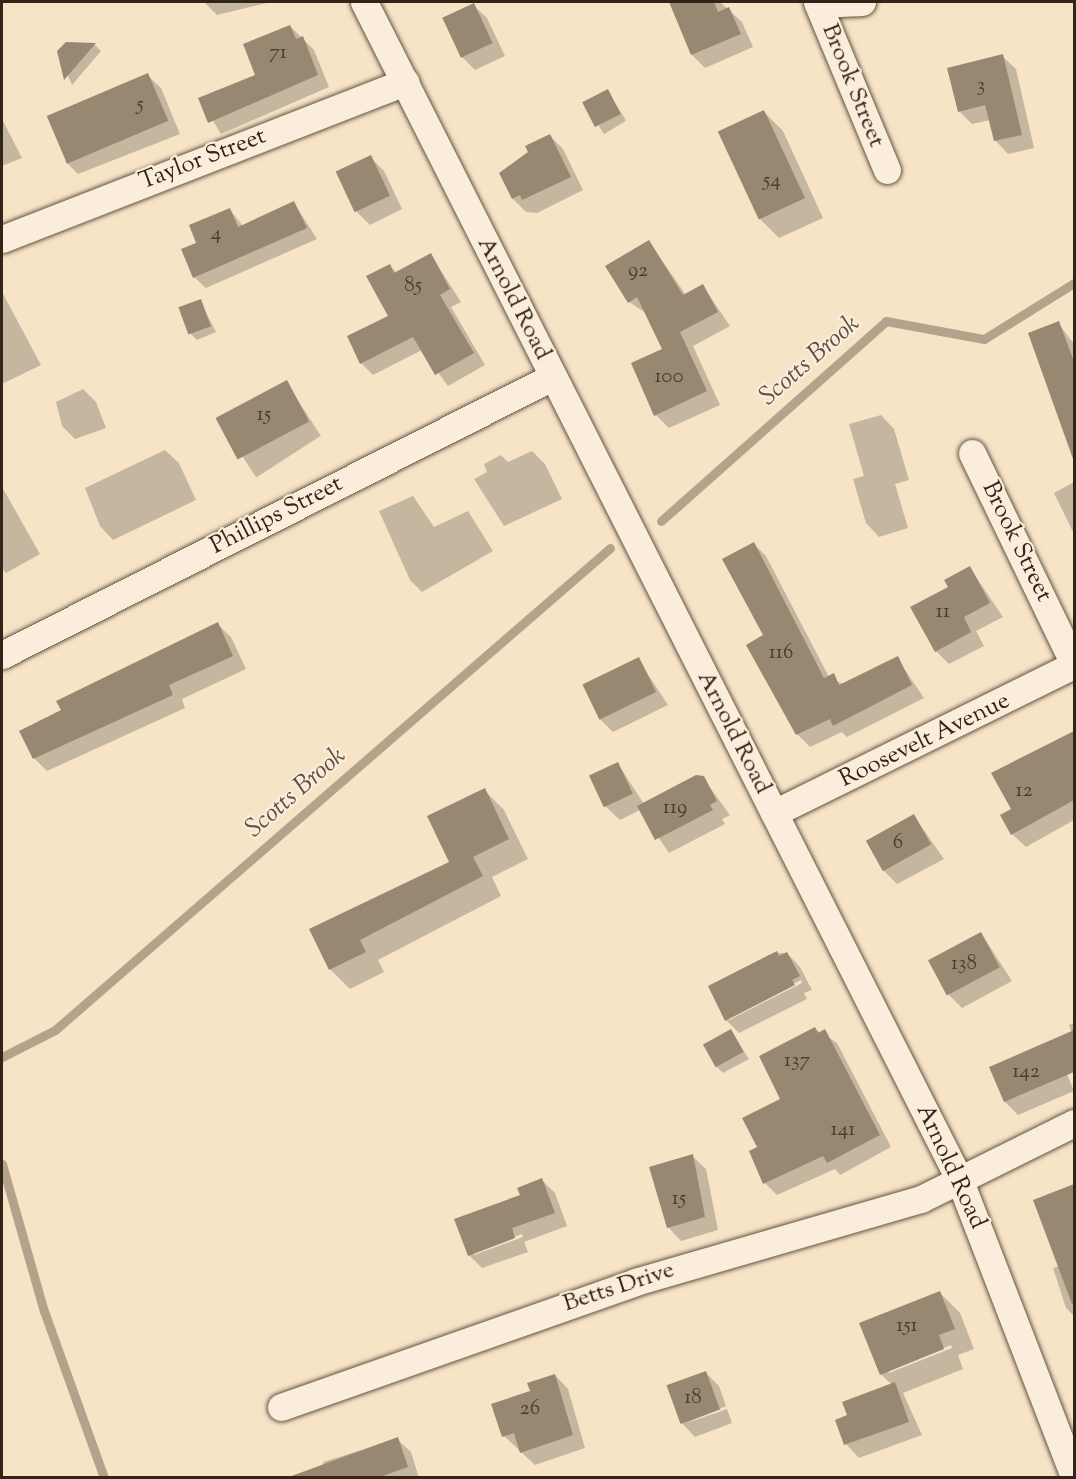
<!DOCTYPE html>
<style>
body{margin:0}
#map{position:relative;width:1076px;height:1479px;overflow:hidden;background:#f7e4c7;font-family:"Sorts Mill Goudy",serif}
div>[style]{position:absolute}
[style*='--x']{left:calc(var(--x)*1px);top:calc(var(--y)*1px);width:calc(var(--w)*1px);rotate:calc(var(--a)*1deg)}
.shadow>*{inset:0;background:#0003;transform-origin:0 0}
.stream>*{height:9px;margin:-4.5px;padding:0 4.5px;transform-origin:4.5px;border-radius:4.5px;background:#b4a38b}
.building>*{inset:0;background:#988872;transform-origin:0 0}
.roads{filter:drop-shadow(0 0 2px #635442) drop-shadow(0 0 2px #635442)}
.street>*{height:27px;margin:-13.5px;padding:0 13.5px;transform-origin:13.5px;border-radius:13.5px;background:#faeddb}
span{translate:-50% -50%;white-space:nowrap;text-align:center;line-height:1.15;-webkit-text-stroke:4.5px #faeddb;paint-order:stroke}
.number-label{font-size:21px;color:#4c3d2d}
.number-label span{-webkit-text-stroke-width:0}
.street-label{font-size:24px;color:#322416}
.water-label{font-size:26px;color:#60503f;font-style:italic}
.frame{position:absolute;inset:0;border:3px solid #322416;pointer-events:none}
</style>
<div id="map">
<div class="shadow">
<div style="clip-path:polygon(204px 2px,271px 2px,217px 15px)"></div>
<div style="clip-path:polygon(670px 2px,720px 2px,742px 22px,753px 47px,705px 68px,692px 55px)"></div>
<div style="clip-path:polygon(473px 5px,487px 18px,505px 56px,475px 70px,462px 57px)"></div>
<div style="clip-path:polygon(290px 26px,314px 50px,329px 87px,221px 134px,200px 99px,257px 76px)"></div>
<div style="clip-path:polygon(66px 43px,95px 45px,101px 51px,72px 85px,58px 52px)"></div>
<div style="clip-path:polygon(1002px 56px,1016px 69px,1034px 148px,1008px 154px,995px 140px,990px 120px,972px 124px,959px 111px)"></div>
<div style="clip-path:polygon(147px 75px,161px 88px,180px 134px,78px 174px,65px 161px)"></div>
<div style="left:607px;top:90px;width:36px;height:26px;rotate:58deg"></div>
<div style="clip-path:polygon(764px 112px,783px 131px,823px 218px,779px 238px,759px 218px)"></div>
<div style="clip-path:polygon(2px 119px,22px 158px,2px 166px)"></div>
<div style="clip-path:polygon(550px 136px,563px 149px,583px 190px,537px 213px,526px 212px,513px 199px)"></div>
<div style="clip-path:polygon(370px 157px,384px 171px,402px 209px,370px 225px,357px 212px)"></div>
<div style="clip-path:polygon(294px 203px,317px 239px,206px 288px,194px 277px,198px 244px,230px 210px,243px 226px)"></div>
<div style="clip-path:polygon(649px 242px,686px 295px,703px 286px,730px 326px,693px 346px,720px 405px,669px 428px,656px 415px,664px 350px,646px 313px,629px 302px)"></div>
<div style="clip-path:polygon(431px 255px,461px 302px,451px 307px,485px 365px,448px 386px,422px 350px,373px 375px,361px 363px,390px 317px,389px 265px,397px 273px)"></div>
<div style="clip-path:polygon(2px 292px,41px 365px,2px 384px)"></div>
<div style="clip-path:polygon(200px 301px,216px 332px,197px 340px,191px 334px)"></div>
<div style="clip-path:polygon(1058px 323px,1074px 344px,1074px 447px,1067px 439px)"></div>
<div style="left:286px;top:382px;width:64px;height:77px;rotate:57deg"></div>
<div style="clip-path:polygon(83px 389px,96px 402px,106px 428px,75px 439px,62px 426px,56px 402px)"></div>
<div style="clip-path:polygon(881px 415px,894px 429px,909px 480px,895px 484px,908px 528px,879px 537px,866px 523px,853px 479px,864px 476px,849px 424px)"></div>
<div style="clip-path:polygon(165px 450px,179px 463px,196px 500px,113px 540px,100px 526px,85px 488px)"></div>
<div style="clip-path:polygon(532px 451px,545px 464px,562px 499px,504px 526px,474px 479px,487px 472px,484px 464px,501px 455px,508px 462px)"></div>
<div style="clip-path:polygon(1074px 482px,1074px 534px,1054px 493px)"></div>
<div style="clip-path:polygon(2px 487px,40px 554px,6px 573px,2px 568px)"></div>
<div style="clip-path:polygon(413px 496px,434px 527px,468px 511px,493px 551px,422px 592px,410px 580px,379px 511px)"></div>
<div style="clip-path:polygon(754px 544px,766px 556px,829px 677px,843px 684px,897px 658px,924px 698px,847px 737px,842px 732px,810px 747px,797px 734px,779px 695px)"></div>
<div style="clip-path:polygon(970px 568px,1003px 617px,976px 631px,984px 646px,949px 664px,936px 651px,950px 587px)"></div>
<div style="clip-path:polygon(217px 624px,231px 637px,246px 669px,182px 699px,185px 708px,47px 771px,34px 758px,63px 711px)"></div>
<div style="clip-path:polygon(638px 659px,668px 705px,613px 732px,600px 719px)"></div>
<div style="clip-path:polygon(1074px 732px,1074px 820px,1026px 847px,1012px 834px,1013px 810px,993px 773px)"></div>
<div style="clip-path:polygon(618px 764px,644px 804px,703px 778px,730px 815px,722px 819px,725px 824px,669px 853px,640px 810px,620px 820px,606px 807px)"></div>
<div style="clip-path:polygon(484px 790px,504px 810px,528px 859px,492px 877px,501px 896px,378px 960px,384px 972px,350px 989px,330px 969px,311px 929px,451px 863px)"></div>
<div style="clip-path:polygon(914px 816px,944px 859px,897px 884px,884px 871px)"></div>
<div style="clip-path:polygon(981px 933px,1012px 981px,962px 1008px,949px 995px)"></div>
<div style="clip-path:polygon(evenodd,777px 953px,787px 953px,800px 967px,812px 990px,804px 993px,807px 999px,739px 1033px,726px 1020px,777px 953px,801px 980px,802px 983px,729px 1020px,729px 1017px,801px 980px)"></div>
<div style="clip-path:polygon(1074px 1023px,1074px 1039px,1069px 1025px)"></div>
<div style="clip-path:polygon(815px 1029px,837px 1043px,891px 1147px,840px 1175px,835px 1169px,777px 1195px,765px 1183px,759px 1148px)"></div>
<div style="clip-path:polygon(731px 1031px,749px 1059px,723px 1073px,717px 1067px)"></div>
<div style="clip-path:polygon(1060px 1057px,1074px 1091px,1018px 1115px,1005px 1102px,991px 1068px)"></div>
<div style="clip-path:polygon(692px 1156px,706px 1169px,718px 1230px,681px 1241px,668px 1227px)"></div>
<div style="clip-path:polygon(evenodd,542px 1180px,555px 1193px,567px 1226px,524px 1242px,528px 1252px,482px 1268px,469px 1255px,542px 1180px,522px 1234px,523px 1237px,474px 1255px,474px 1252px,522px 1234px)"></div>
<div style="clip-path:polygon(1074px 1186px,1074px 1316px,1066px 1308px,1053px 1268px,1059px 1266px,1035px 1201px)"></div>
<div style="clip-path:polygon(evenodd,940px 1293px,960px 1313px,974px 1349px,958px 1355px,963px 1369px,903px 1393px,922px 1435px,859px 1458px,846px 1444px,849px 1416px,892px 1385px,881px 1374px,940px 1293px,951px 1345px,952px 1348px,889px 1373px,889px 1370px,951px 1345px)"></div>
<div style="clip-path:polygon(706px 1373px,719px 1386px,726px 1406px,687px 1423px,727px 1409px,732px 1423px,695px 1437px,682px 1423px)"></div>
<div style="clip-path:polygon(555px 1375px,568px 1389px,585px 1448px,535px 1465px,504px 1436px,532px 1392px)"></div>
<div style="clip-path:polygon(397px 1439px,411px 1452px,419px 1478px,328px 1478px,323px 1462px)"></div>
</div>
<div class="stream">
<div style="--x:661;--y:521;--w:301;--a:-41.6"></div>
<div style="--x:886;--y:321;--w:100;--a:10.4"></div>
<div style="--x:984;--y:339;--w:106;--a:-31.9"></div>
<div style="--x:2;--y:1057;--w:59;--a:-27"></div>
<div style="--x:55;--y:1030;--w:735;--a:-40.97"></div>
<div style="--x:2;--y:1164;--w:153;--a:74.1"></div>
<div style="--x:44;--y:1311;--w:177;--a:70.2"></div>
</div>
<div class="building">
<div style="clip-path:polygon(669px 2px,714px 2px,718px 12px,729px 7px,741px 34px,691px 55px)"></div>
<div style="left:474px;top:3px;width:44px;height:35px;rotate:65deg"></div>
<div style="clip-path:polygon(290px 25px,296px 39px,303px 36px,318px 75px,208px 123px,198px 98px,255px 75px,243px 44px)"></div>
<div style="clip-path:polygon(66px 42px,96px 43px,64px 80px,57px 51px)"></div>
<div style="clip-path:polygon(1003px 54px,1022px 135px,994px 141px,985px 105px,958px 112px,947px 68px)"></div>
<div style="left:148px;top:73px;width:52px;height:110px;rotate:67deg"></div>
<div style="left:608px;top:89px;width:28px;height:29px;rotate:63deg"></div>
<div style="left:764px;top:110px;width:97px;height:51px;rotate:65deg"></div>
<div style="clip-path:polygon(550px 134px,571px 177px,522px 200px,520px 195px,512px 199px,499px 173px,528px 152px,525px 146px)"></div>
<div style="left:371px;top:155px;width:45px;height:39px;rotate:65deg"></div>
<div style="clip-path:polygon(294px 201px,307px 228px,193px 278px,181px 249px,196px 243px,189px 225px,230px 208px,238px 227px)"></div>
<div style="clip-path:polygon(649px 240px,683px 295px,703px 284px,718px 312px,680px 332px,707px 391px,654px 416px,631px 363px,662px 349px,637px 297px,628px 303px,605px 266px)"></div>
<div style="clip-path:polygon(431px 253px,450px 289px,440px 295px,474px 353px,435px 375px,413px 337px,360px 364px,347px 336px,388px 316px,366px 276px,390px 264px,394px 273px)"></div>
<div style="left:201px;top:299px;width:29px;height:24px;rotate:70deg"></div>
<div style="clip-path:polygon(1059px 321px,1074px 362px,1073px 459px,1028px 333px)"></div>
<div style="left:287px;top:380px;width:47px;height:81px;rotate:62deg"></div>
<div style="clip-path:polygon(754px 542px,824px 678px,834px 673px,839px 685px,898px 656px,912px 685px,833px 726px,830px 719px,796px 735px,746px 645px,763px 635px,722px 559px)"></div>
<div style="clip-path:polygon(970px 566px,990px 603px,964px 617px,971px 632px,935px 652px,910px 607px,948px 587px,944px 580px)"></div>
<div style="clip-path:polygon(218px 622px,233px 656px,169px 685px,173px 695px,33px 759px,19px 731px,61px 710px,56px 701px)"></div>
<div style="left:639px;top:657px;width:39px;height:63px;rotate:64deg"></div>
<div style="clip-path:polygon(1074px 731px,1074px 800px,1011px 835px,1000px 815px,1011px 809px,991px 773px)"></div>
<div style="left:618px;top:762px;width:35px;height:32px;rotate:65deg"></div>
<div style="clip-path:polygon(696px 775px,704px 776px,717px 801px,710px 805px,713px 810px,655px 840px,637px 806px)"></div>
<div style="clip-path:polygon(485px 788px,509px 839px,473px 857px,483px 876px,360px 940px,366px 952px,329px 970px,309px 929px,449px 862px,427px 816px)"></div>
<div style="left:914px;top:814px;width:35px;height:55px;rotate:61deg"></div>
<div style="left:981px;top:932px;width:40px;height:60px;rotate:62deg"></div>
<div style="clip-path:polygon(777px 951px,779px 956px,787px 952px,800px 976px,792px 980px,795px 985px,725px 1021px,708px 986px)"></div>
<div style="clip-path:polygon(815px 1027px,818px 1033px,825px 1029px,880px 1135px,827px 1163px,823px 1156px,763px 1184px,749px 1151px,757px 1147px,742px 1118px,780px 1099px,759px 1056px)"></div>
<div style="left:731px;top:1029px;width:26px;height:32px;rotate:61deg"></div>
<div style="clip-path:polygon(1074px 1030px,1074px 1072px,1004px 1102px,989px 1067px)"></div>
<div style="clip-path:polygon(693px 1154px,705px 1217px,667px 1228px,649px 1167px)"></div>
<div style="clip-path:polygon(542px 1178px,555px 1213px,512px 1228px,515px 1238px,468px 1256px,454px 1219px,520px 1195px,517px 1188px)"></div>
<div style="clip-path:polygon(1074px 1184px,1074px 1303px,1072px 1304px,1033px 1200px)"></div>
<div style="clip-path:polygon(940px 1291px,955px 1329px,939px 1335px,944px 1349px,880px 1375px,859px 1323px)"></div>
<div style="left:706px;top:1371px;width:41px;height:42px;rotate:70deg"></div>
<div style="clip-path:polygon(555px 1374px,573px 1435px,520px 1453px,514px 1433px,502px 1437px,491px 1404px,530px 1391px,527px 1383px)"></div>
<div style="clip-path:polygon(895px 1382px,909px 1422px,844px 1445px,835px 1420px,847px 1415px,842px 1402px)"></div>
<div style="clip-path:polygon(398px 1437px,408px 1467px,377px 1478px,286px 1478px)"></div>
</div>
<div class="roads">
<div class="street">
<div style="--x:364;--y:2;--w:1321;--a:63.18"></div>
<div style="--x:960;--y:1181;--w:316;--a:68.9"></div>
<div style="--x:817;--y:2;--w:182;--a:67.4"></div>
<div style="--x:818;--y:4;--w:44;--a:-2.6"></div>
<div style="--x:2;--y:239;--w:433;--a:-21.3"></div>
<div style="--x:972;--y:453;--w:234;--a:64.2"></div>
<div style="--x:2;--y:655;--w:616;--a:-26.81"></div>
<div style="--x:774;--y:813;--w:335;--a:-26.3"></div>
<div style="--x:281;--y:1407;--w:375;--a:-19.4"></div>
<div style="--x:635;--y:1282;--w:298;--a:-16.2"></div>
<div style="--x:921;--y:1199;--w:171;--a:-26.4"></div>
</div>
</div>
<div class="number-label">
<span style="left:278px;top:53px">71</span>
<span style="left:981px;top:86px">3</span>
<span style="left:140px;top:105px">5</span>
<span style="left:772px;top:181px">54</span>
<span style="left:216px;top:234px">4</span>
<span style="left:638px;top:271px">92</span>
<span style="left:413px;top:286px">85</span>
<span style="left:669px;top:377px">100</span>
<span style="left:264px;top:415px">15</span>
<span style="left:943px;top:612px">11</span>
<span style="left:781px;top:653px">116</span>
<span style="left:1024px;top:791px">12</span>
<span style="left:675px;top:808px">119</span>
<span style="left:898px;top:843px">6</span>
<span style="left:964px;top:964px">138</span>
<span style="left:797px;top:1061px">137</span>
<span style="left:1026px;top:1072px">142</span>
<span style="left:843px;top:1130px">141</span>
<span style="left:679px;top:1199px">15</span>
<span style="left:907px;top:1326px">151</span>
<span style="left:693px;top:1398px">18</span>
<span style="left:530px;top:1409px">26</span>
</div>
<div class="street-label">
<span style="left:852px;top:86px;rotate:68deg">Brook Street</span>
<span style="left:203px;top:160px;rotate:-21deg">Taylor Street</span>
<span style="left:513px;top:299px;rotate:63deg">Arnold Road</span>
<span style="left:277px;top:516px;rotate:-27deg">Phillips Street</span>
<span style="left:1016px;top:542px;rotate:64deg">Brook Street</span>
<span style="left:733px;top:733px;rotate:63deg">Arnold Road</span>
<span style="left:925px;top:741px;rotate:-26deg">Roosevelt Avenue</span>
<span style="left:950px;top:1167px;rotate:65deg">Arnold Road</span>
<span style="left:619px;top:1288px;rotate:-18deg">Betts Drive</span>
</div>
<div class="water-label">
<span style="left:810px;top:361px;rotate:-41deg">Scotts Brook</span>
<span style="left:296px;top:793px;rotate:-41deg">Scotts Brook</span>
</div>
<div class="frame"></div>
</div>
